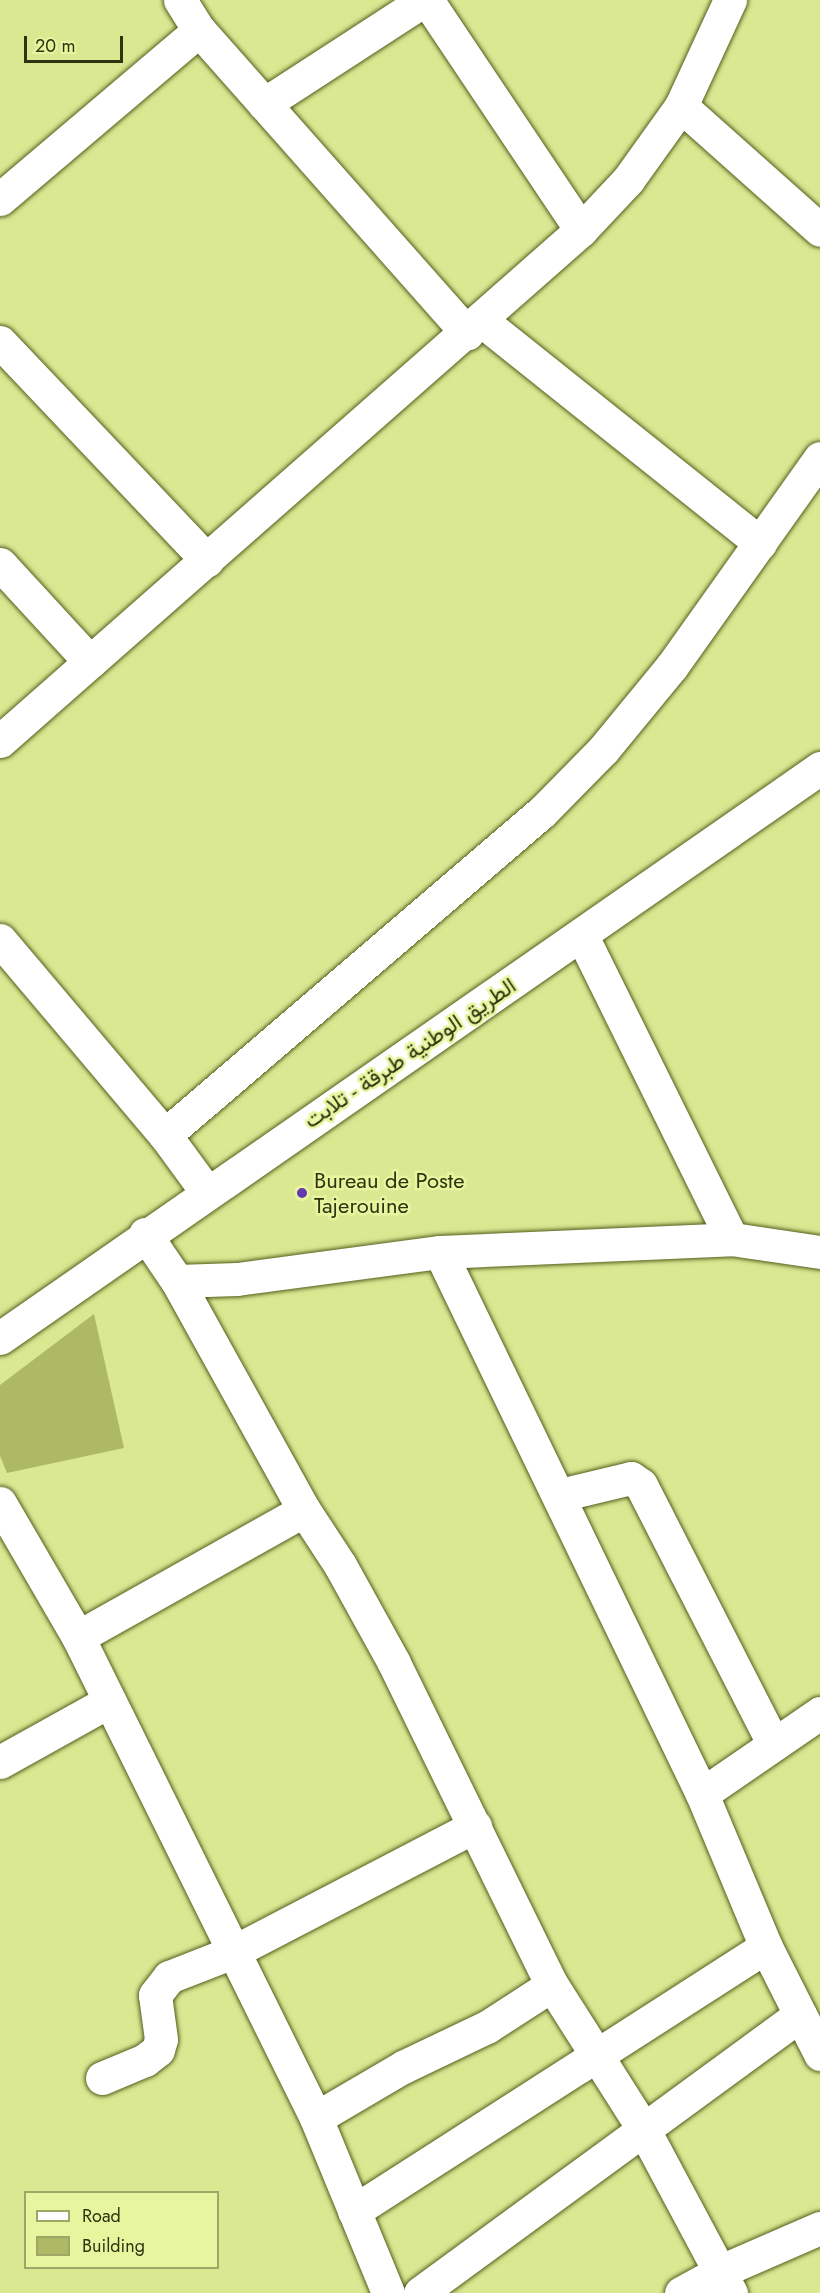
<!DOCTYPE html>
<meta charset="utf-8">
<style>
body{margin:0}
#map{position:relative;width:820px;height:2293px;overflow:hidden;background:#dbe892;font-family:Jost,Vazirmatn,sans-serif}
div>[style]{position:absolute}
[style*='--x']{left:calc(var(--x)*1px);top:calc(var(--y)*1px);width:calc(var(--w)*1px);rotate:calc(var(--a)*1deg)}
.building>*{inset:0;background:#aeb965}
.roads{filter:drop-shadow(0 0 2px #565e1d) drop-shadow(0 0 2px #565e1d)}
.minor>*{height:33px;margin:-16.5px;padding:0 16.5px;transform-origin:16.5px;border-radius:16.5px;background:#fff}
.major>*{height:33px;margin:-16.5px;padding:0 16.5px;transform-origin:16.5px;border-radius:16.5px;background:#fff}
.dots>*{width:16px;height:16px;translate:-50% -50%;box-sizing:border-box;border:3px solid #e8f59f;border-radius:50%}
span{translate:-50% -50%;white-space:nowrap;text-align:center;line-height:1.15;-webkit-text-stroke:5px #e8f59f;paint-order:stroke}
.street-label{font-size:22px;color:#2f3310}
.poi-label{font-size:22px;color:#2f3310}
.left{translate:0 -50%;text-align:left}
.legend{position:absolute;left:24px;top:2191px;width:195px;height:78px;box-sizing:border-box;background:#e8f59f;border:2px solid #9ea766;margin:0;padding:8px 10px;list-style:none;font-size:18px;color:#2f3310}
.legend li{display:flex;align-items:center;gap:12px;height:30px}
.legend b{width:30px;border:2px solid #9ea766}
.scale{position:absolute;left:24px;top:36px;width:99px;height:27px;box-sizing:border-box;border:3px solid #2f3310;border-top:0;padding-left:8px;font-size:18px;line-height:21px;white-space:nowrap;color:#2f3310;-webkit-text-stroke:4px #e8f59f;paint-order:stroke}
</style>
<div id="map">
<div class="building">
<div style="clip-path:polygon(94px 1314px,124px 1448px,7px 1473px,0 1456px,0 1385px)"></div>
</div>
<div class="roads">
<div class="minor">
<div style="--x:180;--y:0;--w:36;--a:58"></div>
<div style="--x:199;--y:30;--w:405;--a:48.5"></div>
<div style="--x:427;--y:0;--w:277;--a:56.2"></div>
<div style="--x:264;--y:104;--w:191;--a:-33"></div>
<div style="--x:681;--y:106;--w:186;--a:41.7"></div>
<div style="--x:0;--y:199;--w:261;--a:-40.3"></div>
<div style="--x:482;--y:321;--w:356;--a:38.6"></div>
<div style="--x:0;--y:342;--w:301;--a:46.5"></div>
<div style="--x:0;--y:564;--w:133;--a:47.4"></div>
<div style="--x:0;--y:741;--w:774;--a:-41.33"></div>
<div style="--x:581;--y:230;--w:69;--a:-46.8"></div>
<div style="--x:628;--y:180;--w:91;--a:-54.4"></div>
<div style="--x:681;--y:106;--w:117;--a:-65.2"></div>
<div style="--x:582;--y:936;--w:338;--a:63.7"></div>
<div style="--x:0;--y:940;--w:255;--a:49.8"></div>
<div style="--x:165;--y:1135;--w:69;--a:53.8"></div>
<div style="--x:165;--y:1135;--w:495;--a:-40.6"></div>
<div style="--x:541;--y:813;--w:88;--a:-45.5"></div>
<div style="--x:603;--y:750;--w:109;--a:-50.6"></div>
<div style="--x:672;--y:666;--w:255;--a:-54.6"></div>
<div style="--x:145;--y:1234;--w:57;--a:55.8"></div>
<div style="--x:177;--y:1281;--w:262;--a:61"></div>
<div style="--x:304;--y:1510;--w:66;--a:56.8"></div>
<div style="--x:340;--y:1565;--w:112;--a:61.1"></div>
<div style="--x:394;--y:1663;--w:359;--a:63.9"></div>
<div style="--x:552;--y:1985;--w:172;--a:57.6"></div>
<div style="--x:644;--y:2130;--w:185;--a:61.9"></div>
<div style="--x:440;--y:1252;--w:602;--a:64.2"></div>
<div style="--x:702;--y:1794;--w:166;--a:67.3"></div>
<div style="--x:766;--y:1947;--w:120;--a:63.2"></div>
<div style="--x:177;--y:1281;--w:60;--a:-1.9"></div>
<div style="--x:237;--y:1279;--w:205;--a:-7.6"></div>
<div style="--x:440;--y:1252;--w:292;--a:-2.5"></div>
<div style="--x:732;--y:1239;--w:89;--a:8.4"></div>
<div style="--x:560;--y:1495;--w:73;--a:-13.5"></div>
<div style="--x:631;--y:1478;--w:12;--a:35"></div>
<div style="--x:641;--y:1485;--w:290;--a:62.9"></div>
<div style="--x:0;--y:1503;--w:155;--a:59.8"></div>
<div style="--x:78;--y:1637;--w:537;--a:63.67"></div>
<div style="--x:316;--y:2118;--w:189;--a:67.6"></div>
<div style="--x:78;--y:1637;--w:259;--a:-29.3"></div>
<div style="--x:0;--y:1762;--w:124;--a:-29.1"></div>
<div style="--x:702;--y:1794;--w:143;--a:-34.5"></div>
<div style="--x:102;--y:2078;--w:47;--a:-22.7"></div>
<div style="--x:145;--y:2060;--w:16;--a:-38"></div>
<div style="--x:158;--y:2050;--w:11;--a:-75"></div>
<div style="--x:161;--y:2039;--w:44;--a:-97.8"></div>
<div style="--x:155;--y:1995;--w:23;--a:-52"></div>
<div style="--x:169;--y:1977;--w:69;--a:-21.3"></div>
<div style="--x:233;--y:1952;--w:273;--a:-27.5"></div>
<div style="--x:316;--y:2118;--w:101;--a:-30.4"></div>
<div style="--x:403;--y:2067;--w:93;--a:-25.5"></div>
<div style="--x:487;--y:2027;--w:77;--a:-32.9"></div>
<div style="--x:354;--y:2211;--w:489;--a:-32.7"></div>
<div style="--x:420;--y:2293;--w:471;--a:-36.2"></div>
<div style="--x:681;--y:2293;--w:46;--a:-28.8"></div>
<div style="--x:721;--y:2271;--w:108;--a:-23.5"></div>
</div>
<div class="major">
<div style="--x:0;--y:1338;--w:999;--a:-34.8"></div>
</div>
</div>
<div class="dots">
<div style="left:302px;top:1193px;background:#6538b0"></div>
</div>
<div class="street-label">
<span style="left:410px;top:1053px;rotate:-34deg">الطريق الوطنية طبرقة - تلابت</span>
</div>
<div class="poi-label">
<span class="left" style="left:314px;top:1193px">Bureau de Poste<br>Tajerouine</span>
</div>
<ul class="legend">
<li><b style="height:8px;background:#fff"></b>Road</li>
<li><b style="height:16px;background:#aeb965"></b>Building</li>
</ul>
<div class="scale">20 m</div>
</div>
